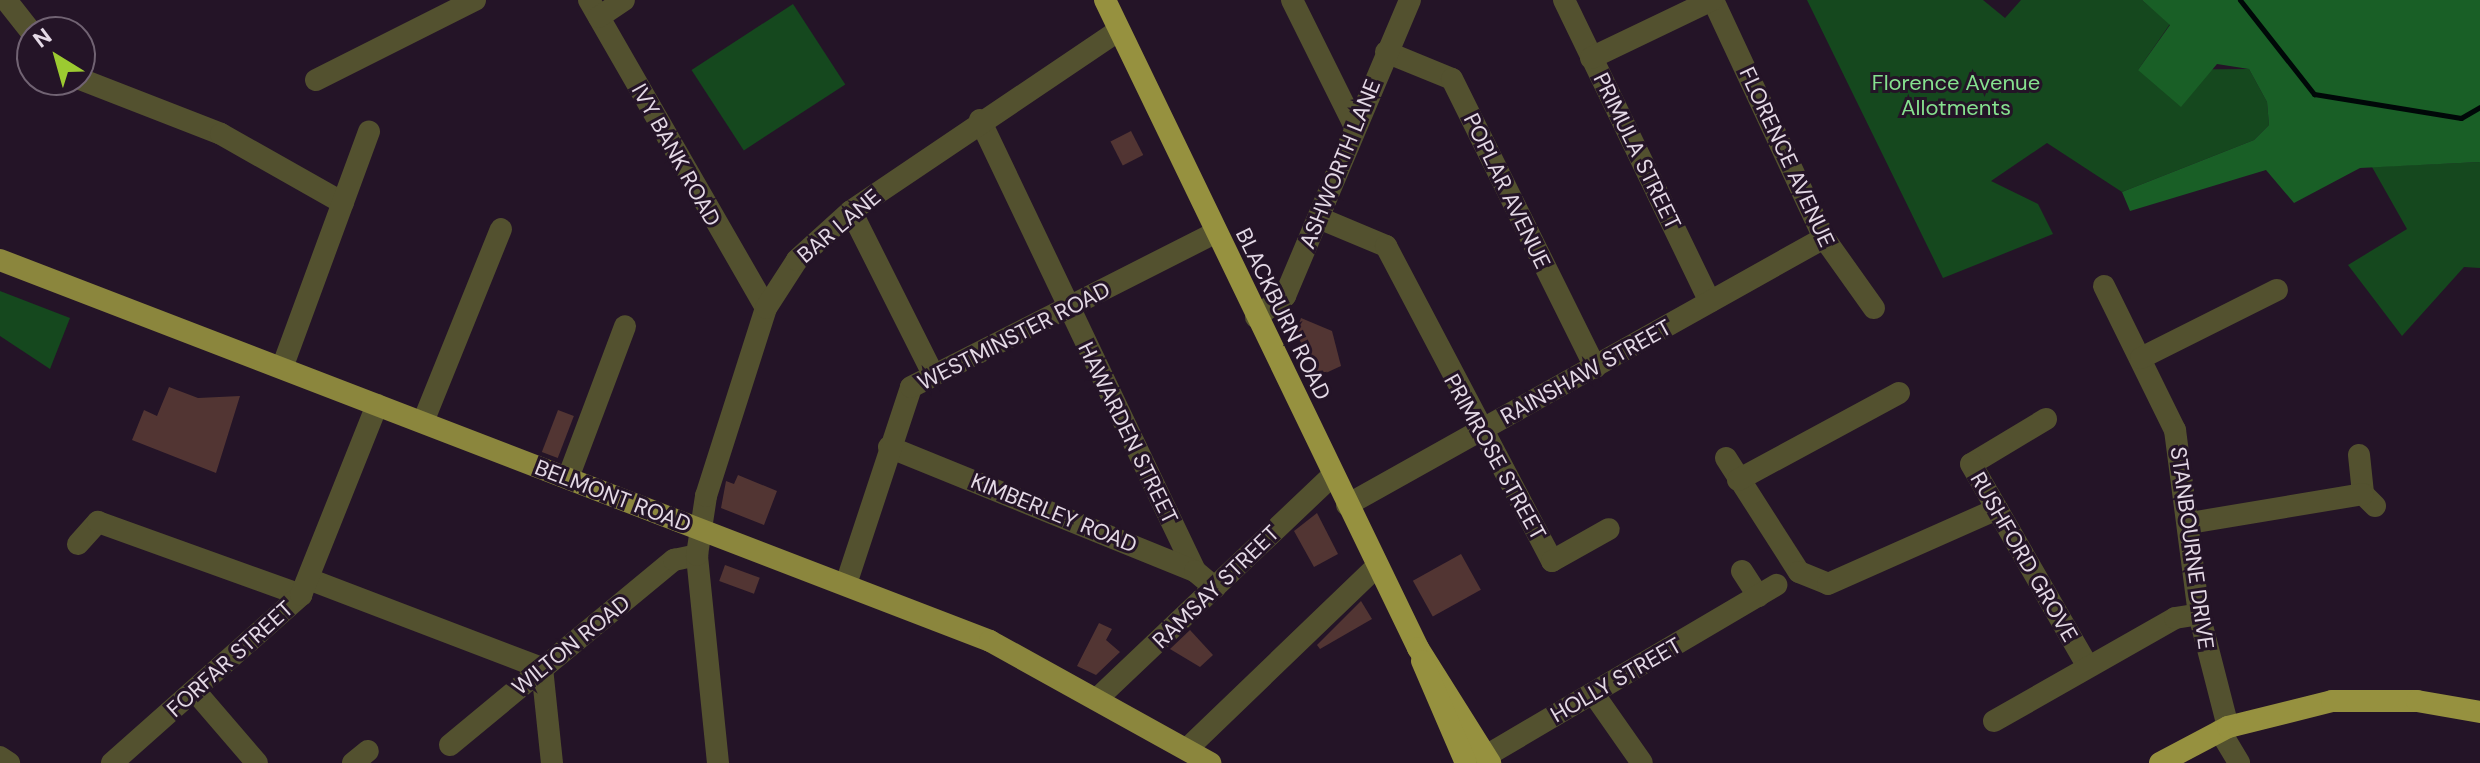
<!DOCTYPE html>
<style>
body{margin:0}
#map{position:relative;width:2480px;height:763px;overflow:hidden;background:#241427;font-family:"DM Sans",sans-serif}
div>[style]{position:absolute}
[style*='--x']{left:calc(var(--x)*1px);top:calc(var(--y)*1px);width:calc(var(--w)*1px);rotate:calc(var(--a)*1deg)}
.green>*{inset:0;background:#15481e;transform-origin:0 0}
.forest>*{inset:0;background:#195f26}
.stream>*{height:5px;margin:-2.5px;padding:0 2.5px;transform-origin:2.5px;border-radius:2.5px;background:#000808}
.building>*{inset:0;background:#523533;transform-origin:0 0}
.minor>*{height:22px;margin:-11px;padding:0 11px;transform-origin:11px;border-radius:11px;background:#53512f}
.primary>*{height:22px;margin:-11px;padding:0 11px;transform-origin:11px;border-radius:11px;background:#8b863d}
.trunk>*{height:22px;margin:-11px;padding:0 11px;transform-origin:11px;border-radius:11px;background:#96913f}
span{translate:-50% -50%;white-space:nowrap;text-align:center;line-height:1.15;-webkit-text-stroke:6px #241427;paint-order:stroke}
.park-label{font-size:22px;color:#86e18f}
.street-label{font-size:22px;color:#e4d9e6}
.north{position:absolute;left:16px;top:16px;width:80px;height:80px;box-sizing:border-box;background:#241427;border:2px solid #716373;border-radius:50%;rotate:323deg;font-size:22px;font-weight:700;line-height:32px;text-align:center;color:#e4d9e6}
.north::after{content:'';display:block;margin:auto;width:28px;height:36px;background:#9cca31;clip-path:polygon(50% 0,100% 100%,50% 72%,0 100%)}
</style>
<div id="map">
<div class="green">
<div style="clip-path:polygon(1807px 0,1983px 0,2005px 18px,2021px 0,2142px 0,2170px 24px,2138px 70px,2249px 69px,2267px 102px,2269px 125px,2254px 140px,2122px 192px,2047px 143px,1991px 181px,2038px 204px,2053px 234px,1943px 278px)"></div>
<div style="left:793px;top:4px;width:96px;height:121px;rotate:57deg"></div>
<div style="clip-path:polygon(2480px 162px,2480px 268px,2464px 267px,2402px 336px,2348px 265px,2407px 229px,2372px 167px)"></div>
<div style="clip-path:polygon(0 291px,70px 318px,50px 369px,0 336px)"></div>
</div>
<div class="forest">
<div style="clip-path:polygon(2142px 0,2480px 0,2480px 162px,2360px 168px,2294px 203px,2266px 170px,2130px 211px,2122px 192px,2254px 140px,2269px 125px,2267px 102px,2249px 69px,2217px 64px,2181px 107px,2138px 70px,2170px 25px)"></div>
</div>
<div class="stream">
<div style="--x:2240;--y:0;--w:120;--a:51.8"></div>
<div style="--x:2314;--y:94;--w:149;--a:9.3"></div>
<div style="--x:2461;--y:118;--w:22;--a:-30"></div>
</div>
<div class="building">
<div style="left:1131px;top:131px;width:27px;height:23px;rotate:63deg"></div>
<div style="clip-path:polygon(1301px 318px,1332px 331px,1341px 366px,1317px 377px,1296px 332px)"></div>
<div style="clip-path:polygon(169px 387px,198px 398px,240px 396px,216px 473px,132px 440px,144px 410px,157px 416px)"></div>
<div style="left:558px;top:410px;width:17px;height:45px;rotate:21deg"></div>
<div style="clip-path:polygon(738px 475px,777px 491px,764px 525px,721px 508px,726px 481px,734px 484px)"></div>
<div style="clip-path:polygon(1317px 513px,1338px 554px,1314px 567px,1294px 531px)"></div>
<div style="left:1461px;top:554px;width:41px;height:55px;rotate:61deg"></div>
<div style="left:725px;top:565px;width:37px;height:17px;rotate:20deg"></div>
<div style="clip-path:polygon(1361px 601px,1372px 619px,1320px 649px,1317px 645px)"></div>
<div style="clip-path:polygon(1099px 623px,1112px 629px,1106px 640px,1120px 652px,1096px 675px,1077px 666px)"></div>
<div style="clip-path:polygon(1190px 630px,1213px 655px,1200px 667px,1170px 649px)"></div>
</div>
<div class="minor">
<div style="--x:6;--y:0;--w:42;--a:51.8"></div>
<div style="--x:589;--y:0;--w:355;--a:60.1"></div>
<div style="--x:1292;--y:0;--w:142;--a:63.6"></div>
<div style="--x:1564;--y:0;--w:335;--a:64.2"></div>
<div style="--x:1713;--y:0;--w:263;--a:65"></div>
<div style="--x:1824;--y:238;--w:86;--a:54.5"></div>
<div style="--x:599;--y:17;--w:30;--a:-34"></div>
<div style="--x:1386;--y:52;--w:71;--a:22.2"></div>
<div style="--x:1452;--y:79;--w:322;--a:63.6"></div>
<div style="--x:1591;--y:58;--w:134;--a:-25.6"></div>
<div style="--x:80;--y:79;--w:151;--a:21.3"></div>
<div style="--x:221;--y:134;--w:140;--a:29.5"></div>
<div style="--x:316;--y:80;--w:178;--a:-26.7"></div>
<div style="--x:980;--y:120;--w:500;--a:64.5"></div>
<div style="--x:851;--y:211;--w:182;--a:63.3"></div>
<div style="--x:1319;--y:218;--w:73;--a:22.7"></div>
<div style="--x:1386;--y:246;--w:356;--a:62.2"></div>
<div style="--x:1552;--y:561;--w:65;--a:-29.3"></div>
<div style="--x:2104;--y:286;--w:161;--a:63.8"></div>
<div style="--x:2175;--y:430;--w:186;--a:82.6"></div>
<div style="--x:2199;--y:614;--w:117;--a:75.6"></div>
<div style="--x:1256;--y:317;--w:36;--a:-36"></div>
<div style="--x:1285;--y:296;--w:321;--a:-67.1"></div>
<div style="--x:2141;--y:358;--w:152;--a:-26.6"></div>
<div style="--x:282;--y:368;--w:252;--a:-69.8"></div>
<div style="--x:2046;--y:419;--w:87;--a:149"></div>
<div style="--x:1971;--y:464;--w:232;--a:60"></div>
<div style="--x:423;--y:422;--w:208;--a:-68"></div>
<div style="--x:889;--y:447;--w:330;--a:22.1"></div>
<div style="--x:1195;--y:571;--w:26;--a:40"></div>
<div style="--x:2359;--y:455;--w:39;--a:84"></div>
<div style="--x:2363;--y:494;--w:17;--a:45"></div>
<div style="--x:1726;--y:458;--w:135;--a:57.4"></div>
<div style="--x:1799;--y:572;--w:31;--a:22"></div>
<div style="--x:1828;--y:584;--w:185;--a:-23.9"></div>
<div style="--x:568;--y:478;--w:162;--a:-69.4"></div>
<div style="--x:1738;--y:480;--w:183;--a:-28.4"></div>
<div style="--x:1347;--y:505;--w:547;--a:-29.24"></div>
<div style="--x:2190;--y:523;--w:175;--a:-9.5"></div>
<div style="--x:78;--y:544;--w:30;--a:-48"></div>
<div style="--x:98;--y:522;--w:216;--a:19.8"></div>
<div style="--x:1742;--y:571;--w:30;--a:57"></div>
<div style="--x:311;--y:580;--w:247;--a:20.9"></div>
<div style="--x:846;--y:584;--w:207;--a:-71.7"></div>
<div style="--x:911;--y:387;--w:341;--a:-26.9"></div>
<div style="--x:542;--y:668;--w:96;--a:84"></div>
<div style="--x:195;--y:691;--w:95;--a:49.3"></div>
<div style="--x:1593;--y:693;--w:85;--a:55"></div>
<div style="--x:1099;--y:697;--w:321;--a:-43.5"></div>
<div style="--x:1994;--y:721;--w:208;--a:-29.6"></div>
<div style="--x:2175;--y:618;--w:24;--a:-9"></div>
<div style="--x:2220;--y:731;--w:37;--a:59"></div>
<div style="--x:450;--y:745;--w:291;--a:-39.6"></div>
<div style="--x:674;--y:560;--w:24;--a:-12"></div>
<div style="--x:1188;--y:748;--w:262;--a:-43.9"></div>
<div style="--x:0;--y:757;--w:11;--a:34"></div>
<div style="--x:112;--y:763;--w:253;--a:-41.6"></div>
<div style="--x:301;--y:595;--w:205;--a:-68.2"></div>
<div style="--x:353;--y:763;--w:19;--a:-39"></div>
<div style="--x:718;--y:763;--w:209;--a:-95.8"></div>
<div style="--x:697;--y:555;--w:60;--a:-81.3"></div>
<div style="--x:706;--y:496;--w:197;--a:-72.3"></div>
<div style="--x:766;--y:308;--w:57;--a:-57.1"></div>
<div style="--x:797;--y:260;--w:73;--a:-42.2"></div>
<div style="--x:851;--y:211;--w:323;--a:-34"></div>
<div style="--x:1474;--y:763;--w:351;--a:-30.5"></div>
</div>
<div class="primary">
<div style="--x:0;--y:260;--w:1061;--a:21.05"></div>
<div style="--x:990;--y:641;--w:252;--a:29"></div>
</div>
<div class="trunk">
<div style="--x:1105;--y:0;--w:720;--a:64.22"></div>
<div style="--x:1418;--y:648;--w:136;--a:57.9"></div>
<div style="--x:1422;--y:661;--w:111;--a:66.7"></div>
<div style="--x:2160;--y:763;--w:77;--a:-27.9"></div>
<div style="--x:2228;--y:727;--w:107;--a:-14"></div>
<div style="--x:2332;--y:701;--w:85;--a:0"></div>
<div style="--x:2417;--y:701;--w:64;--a:9.9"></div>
</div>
<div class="park-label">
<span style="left:1956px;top:95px">Florence Avenue<br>Allotments</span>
</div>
<div class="street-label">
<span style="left:1637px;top:151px;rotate:64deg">PRIMULA STREET</span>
<span style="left:676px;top:155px;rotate:61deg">IVY BANK ROAD</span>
<span style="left:1787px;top:157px;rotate:65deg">FLORENCE AVENUE</span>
<span style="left:1340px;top:164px;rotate:-68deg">ASHWORTH LANE</span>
<span style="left:1507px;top:191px;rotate:64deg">POPLAR AVENUE</span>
<span style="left:839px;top:226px;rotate:-40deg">BAR LANE</span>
<span style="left:1283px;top:314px;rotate:64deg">BLACKBURN ROAD</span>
<span style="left:1014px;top:336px;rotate:-27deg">WESTMINSTER ROAD</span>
<span style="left:1586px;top:372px;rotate:-29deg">RAINSHAW STREET</span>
<span style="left:1128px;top:433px;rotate:64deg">HAWARDEN STREET</span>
<span style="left:1495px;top:457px;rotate:61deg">PRIMROSE STREET</span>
<span style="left:613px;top:496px;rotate:21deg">BELMONT ROAD</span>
<span style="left:1054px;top:513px;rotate:22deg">KIMBERLEY ROAD</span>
<span style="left:2192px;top:548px;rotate:82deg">STANBOURNE DRIVE</span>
<span style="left:2024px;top:557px;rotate:60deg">RUSHFORD GROVE</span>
<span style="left:1216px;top:587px;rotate:-44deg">RAMSAY STREET</span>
<span style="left:571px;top:645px;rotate:-39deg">WILTON ROAD</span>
<span style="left:230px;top:659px;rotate:-42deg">FORFAR STREET</span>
<span style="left:1616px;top:680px;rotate:-30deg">HOLLY STREET</span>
</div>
<div class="north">N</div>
</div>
